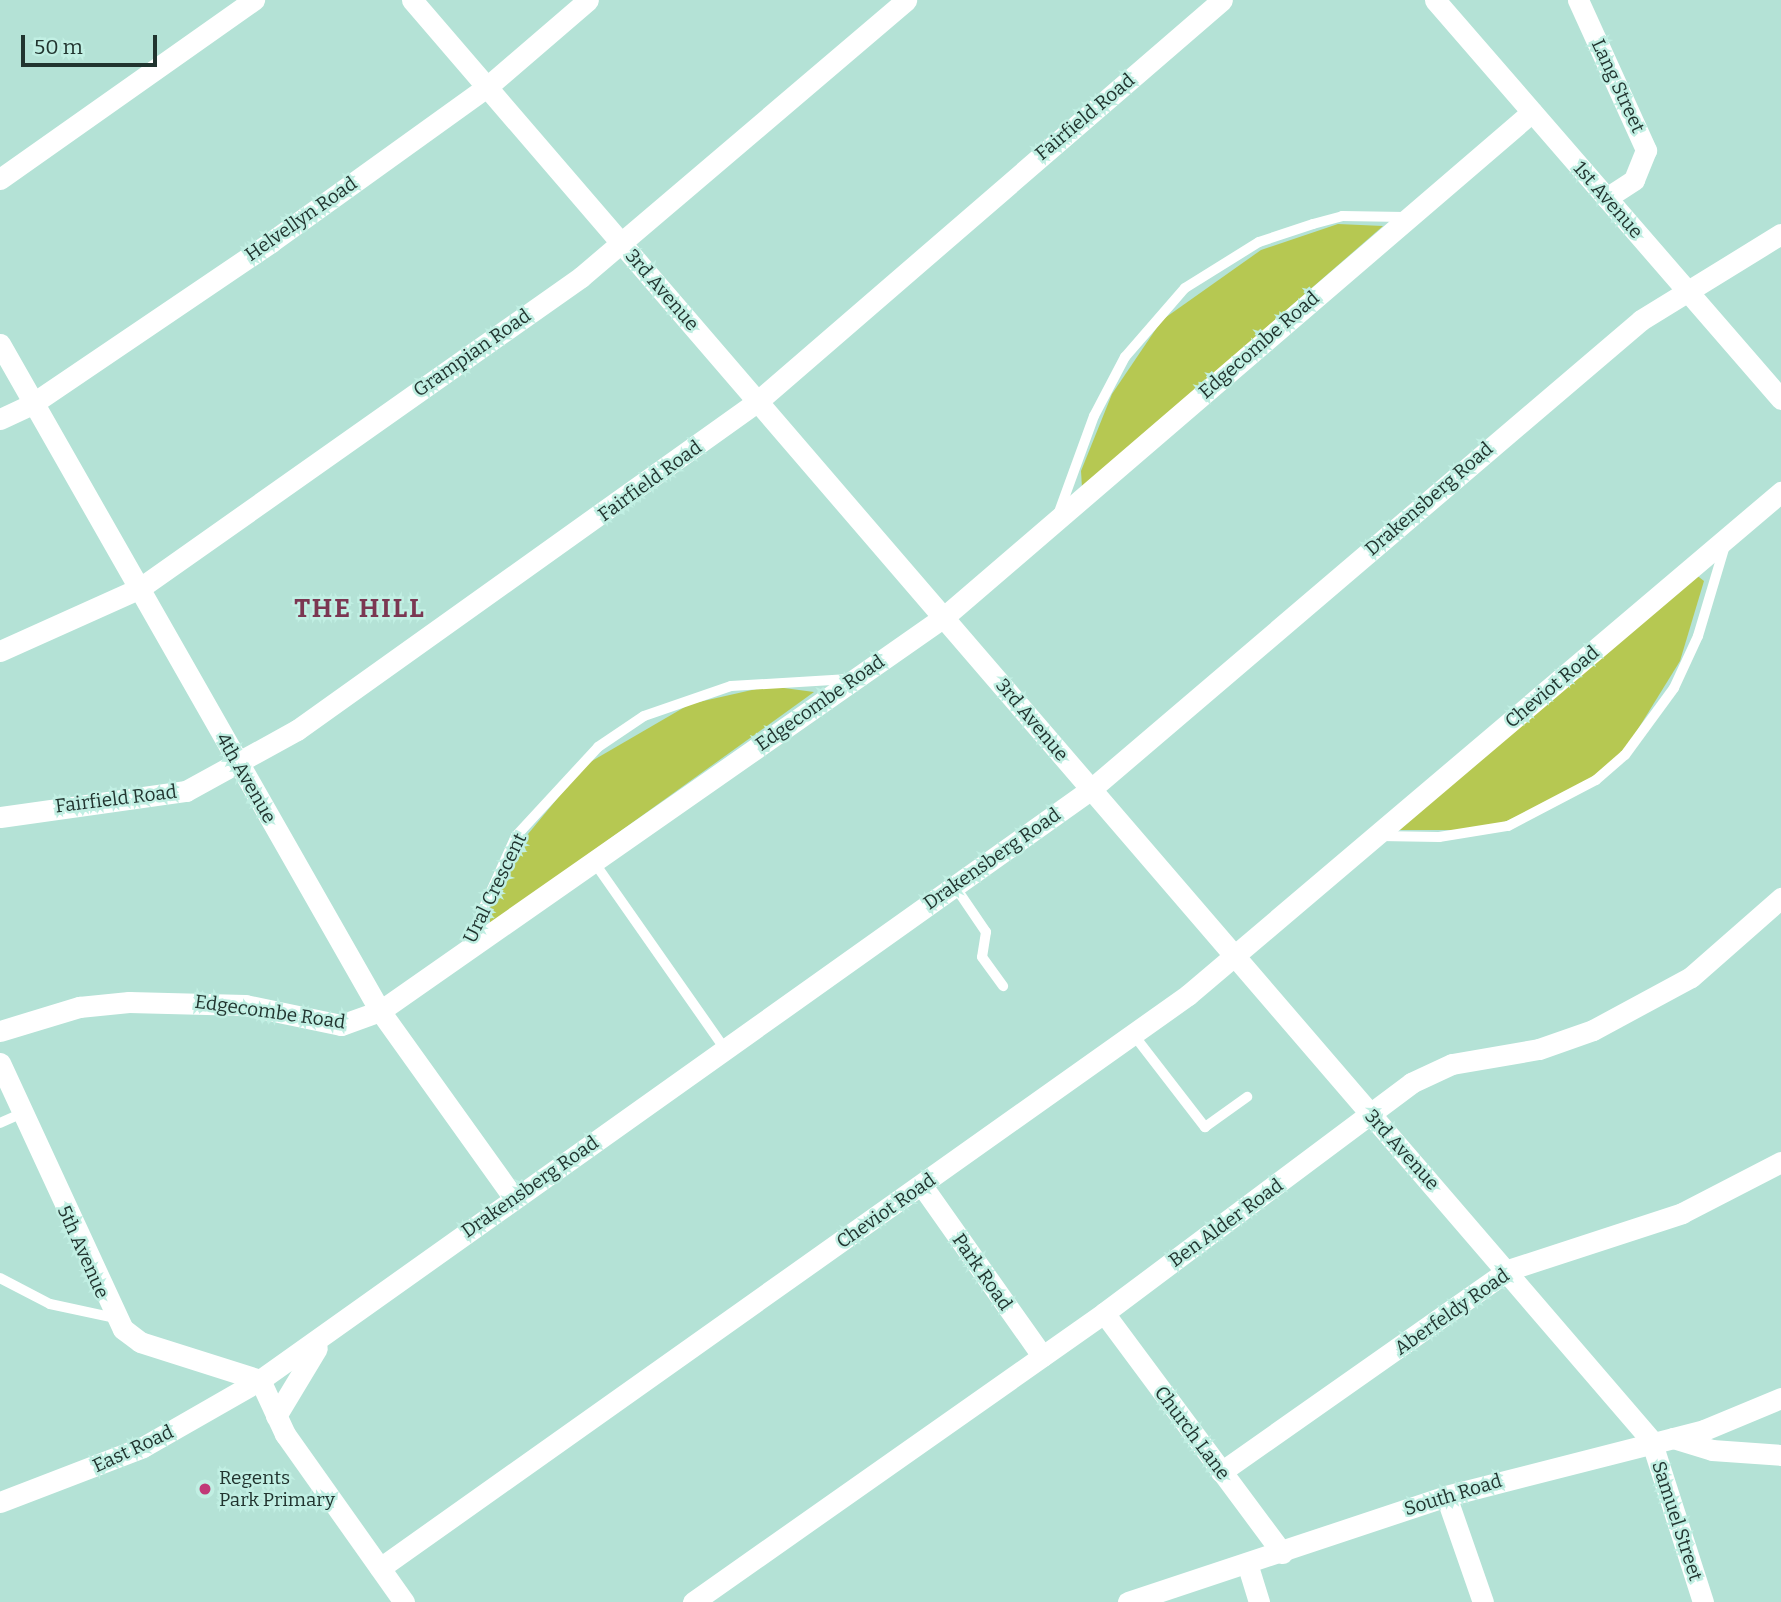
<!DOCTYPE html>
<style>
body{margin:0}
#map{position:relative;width:1781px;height:1602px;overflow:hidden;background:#b4e2d6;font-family:Bitter,serif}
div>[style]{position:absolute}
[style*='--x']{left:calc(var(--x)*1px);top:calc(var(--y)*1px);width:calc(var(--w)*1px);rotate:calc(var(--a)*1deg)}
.green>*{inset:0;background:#b6c852}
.lane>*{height:10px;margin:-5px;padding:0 5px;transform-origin:5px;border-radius:5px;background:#fff}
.street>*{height:21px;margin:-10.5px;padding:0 10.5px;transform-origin:10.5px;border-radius:10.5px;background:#fff}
.dots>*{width:19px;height:19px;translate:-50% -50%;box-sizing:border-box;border:4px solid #c1efe3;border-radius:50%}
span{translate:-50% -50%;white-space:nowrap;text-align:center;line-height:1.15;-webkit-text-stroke:5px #c1efe3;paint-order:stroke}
.street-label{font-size:19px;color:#21342f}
.poi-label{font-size:19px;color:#21342f}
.left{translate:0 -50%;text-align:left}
.district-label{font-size:26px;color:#7b3752;font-weight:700;letter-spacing:2px}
.scale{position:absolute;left:21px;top:35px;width:136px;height:32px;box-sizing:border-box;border:4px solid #21342f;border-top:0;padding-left:9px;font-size:21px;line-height:24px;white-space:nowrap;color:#21342f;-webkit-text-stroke:5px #c1efe3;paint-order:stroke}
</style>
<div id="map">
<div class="green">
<div style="clip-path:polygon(1338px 224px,1383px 226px,1082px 488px,1081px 471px,1112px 394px,1162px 320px,1261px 250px)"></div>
<div style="clip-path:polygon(1695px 574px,1704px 581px,1680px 661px,1622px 755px,1584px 786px,1487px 830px,1396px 830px)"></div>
<div style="clip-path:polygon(769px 686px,814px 692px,490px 925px,490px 908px,528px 834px,585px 765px,690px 704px)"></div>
</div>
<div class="lane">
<div style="--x:1059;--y:512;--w:102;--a:-70"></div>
<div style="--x:1094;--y:416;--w:67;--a:-62.3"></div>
<div style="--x:1125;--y:357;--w:91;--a:-49"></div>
<div style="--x:1185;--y:288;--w:87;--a:-31.9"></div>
<div style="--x:1259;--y:242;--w:57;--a:-18.4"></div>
<div style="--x:1313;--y:224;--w:30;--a:-15"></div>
<div style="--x:1342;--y:216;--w:63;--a:0.9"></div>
<div style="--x:1380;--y:836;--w:59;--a:1"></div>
<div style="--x:1439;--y:837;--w:70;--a:-9.1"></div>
<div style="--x:1508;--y:826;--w:99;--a:-27.6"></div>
<div style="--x:1596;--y:780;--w:38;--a:-41"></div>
<div style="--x:1625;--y:755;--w:83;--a:-53.8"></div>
<div style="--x:1674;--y:688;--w:57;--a:-65.2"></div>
<div style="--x:1698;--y:636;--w:98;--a:-73.4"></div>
<div style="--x:594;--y:862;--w:228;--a:55"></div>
<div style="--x:954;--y:885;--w:57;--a:55.8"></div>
<div style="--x:986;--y:932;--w:25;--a:99"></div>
<div style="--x:982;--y:957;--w:36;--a:54"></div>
<div style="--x:466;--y:947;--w:122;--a:-65.8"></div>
<div style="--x:516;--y:836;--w:121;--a:-47.3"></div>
<div style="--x:598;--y:747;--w:55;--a:-34"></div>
<div style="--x:644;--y:716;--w:92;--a:-19"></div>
<div style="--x:731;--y:686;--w:118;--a:-3.4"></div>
<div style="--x:1133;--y:1034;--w:118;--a:52.3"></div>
<div style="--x:1205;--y:1127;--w:52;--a:-35.5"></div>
<div style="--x:0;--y:1123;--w:24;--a:-24"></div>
<div style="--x:0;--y:1278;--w:56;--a:27.5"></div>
<div style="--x:50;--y:1304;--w:66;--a:12.2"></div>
</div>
<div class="street">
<div style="--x:412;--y:0;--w:1900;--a:49.29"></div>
<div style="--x:1651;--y:1440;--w:170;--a:72.2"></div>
<div style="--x:1435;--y:0;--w:528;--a:49.07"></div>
<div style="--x:1578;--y:0;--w:165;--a:65.6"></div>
<div style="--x:1646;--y:150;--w:32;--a:112"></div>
<div style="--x:1634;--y:180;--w:33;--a:147"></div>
<div style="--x:0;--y:179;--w:311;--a:-35.2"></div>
<div style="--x:0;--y:344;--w:768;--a:60.33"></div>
<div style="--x:380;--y:1011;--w:230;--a:54.4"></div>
<div style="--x:0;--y:419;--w:35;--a:-25"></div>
<div style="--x:32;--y:404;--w:289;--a:-34.1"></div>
<div style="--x:271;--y:242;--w:266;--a:-35.7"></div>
<div style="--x:487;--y:87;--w:133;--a:-40.7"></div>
<div style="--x:0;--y:651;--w:154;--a:-24.2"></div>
<div style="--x:140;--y:588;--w:540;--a:-35.19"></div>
<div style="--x:581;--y:277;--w:427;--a:-40.4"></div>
<div style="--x:0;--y:817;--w:188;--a:-8"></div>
<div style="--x:186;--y:791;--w:127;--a:-28.8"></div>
<div style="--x:297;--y:730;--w:566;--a:-35.51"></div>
<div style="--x:758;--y:401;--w:613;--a:-40.83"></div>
<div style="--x:0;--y:1031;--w:83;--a:-16.9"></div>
<div style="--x:79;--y:1007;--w:50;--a:-5.7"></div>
<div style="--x:129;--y:1002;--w:116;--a:1.5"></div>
<div style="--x:245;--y:1005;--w:98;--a:11.8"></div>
<div style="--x:341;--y:1025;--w:41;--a:-19.7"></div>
<div style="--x:380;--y:1011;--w:688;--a:-34.94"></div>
<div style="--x:944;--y:617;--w:775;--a:-40.66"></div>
<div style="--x:0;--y:1063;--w:293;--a:65.2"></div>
<div style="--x:123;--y:1329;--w:21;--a:37"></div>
<div style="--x:140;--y:1342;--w:126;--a:17.6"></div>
<div style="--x:923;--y:1187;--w:207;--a:54.8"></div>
<div style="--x:1104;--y:1313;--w:299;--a:53.4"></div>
<div style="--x:260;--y:1380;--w:60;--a:65.2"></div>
<div style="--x:285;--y:1434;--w:206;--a:54.7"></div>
<div style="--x:276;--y:1416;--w:79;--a:-58.9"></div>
<div style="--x:1673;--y:1438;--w:41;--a:17.1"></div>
<div style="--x:1712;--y:1450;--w:69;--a:4.1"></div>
<div style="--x:1221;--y:1472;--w:351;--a:-35.1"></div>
<div style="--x:1508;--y:1270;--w:183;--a:-18.1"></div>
<div style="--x:1682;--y:1213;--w:111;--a:-27.3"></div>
<div style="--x:1446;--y:1496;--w:112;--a:70.8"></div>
<div style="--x:0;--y:1502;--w:153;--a:-21"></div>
<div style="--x:143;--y:1447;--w:135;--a:-29.8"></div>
<div style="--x:260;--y:1380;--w:1018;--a:-35.41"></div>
<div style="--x:1090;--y:790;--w:724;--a:-40.46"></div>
<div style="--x:1641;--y:320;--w:164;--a:-31.6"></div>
<div style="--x:1247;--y:1563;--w:41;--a:72.9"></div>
<div style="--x:380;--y:1568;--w:991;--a:-35.34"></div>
<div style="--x:1188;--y:995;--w:778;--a:-40.31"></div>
<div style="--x:693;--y:1602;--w:502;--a:-35.11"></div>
<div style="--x:1104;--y:1313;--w:384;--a:-36.8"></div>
<div style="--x:1411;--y:1083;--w:45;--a:-24.9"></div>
<div style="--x:1452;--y:1064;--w:88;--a:-9.8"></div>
<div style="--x:1539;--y:1049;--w:57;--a:-19.4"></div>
<div style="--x:1593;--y:1030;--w:111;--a:-28.4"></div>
<div style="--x:1691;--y:977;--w:120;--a:-41.3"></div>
<div style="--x:1128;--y:1602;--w:335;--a:-18.4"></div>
<div style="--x:1446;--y:1496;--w:266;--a:-14.3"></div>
<div style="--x:1704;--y:1430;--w:83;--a:-22.6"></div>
</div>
<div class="dots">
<div style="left:205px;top:1489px;background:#c13977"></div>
</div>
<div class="street-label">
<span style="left:1618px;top:86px;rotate:65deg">Lang Street</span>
<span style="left:1085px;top:117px;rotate:-40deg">Fairfield Road</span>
<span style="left:1608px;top:200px;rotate:49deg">1st Avenue</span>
<span style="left:301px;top:219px;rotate:-35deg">Helvellyn Road</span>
<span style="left:662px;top:290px;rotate:49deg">3rd Avenue</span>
<span style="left:1259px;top:345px;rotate:-41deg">Edgecombe Road</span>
<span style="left:472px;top:353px;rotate:-35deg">Grampian Road</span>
<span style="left:650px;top:481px;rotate:-36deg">Fairfield Road</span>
<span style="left:1429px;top:499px;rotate:-41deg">Drakensberg Road</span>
<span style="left:1552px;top:687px;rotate:-40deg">Cheviot Road</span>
<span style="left:820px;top:703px;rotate:-35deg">Edgecombe Road</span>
<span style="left:1032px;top:720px;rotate:50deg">3rd Avenue</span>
<span style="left:246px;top:778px;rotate:60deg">4th Avenue</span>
<span style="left:116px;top:799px;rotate:-7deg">Fairfield Road</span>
<span style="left:992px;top:859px;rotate:-35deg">Drakensberg Road</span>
<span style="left:495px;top:888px;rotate:-64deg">Ural Crescent</span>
<span style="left:270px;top:1012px;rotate:8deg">Edgecombe Road</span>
<span style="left:1402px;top:1150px;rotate:48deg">3rd Avenue</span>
<span style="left:530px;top:1187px;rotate:-35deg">Drakensberg Road</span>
<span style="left:886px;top:1211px;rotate:-35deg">Cheviot Road</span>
<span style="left:1226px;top:1223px;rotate:-36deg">Ben Alder Road</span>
<span style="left:83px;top:1252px;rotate:66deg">5th Avenue</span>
<span style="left:982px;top:1272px;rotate:55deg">Park Road</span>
<span style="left:1452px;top:1312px;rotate:-35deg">Aberfeldy Road</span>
<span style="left:1192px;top:1433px;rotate:53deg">Church Lane</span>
<span style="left:133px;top:1449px;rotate:-25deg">East Road</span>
<span style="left:1453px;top:1495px;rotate:-17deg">South Road</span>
<span style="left:1677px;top:1521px;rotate:72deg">Samuel Street</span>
</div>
<div class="poi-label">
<span class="left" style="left:219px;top:1489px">Regents<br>Park Primary</span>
</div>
<div class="district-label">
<span style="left:360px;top:609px">THE HILL</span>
</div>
<div class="scale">50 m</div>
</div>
